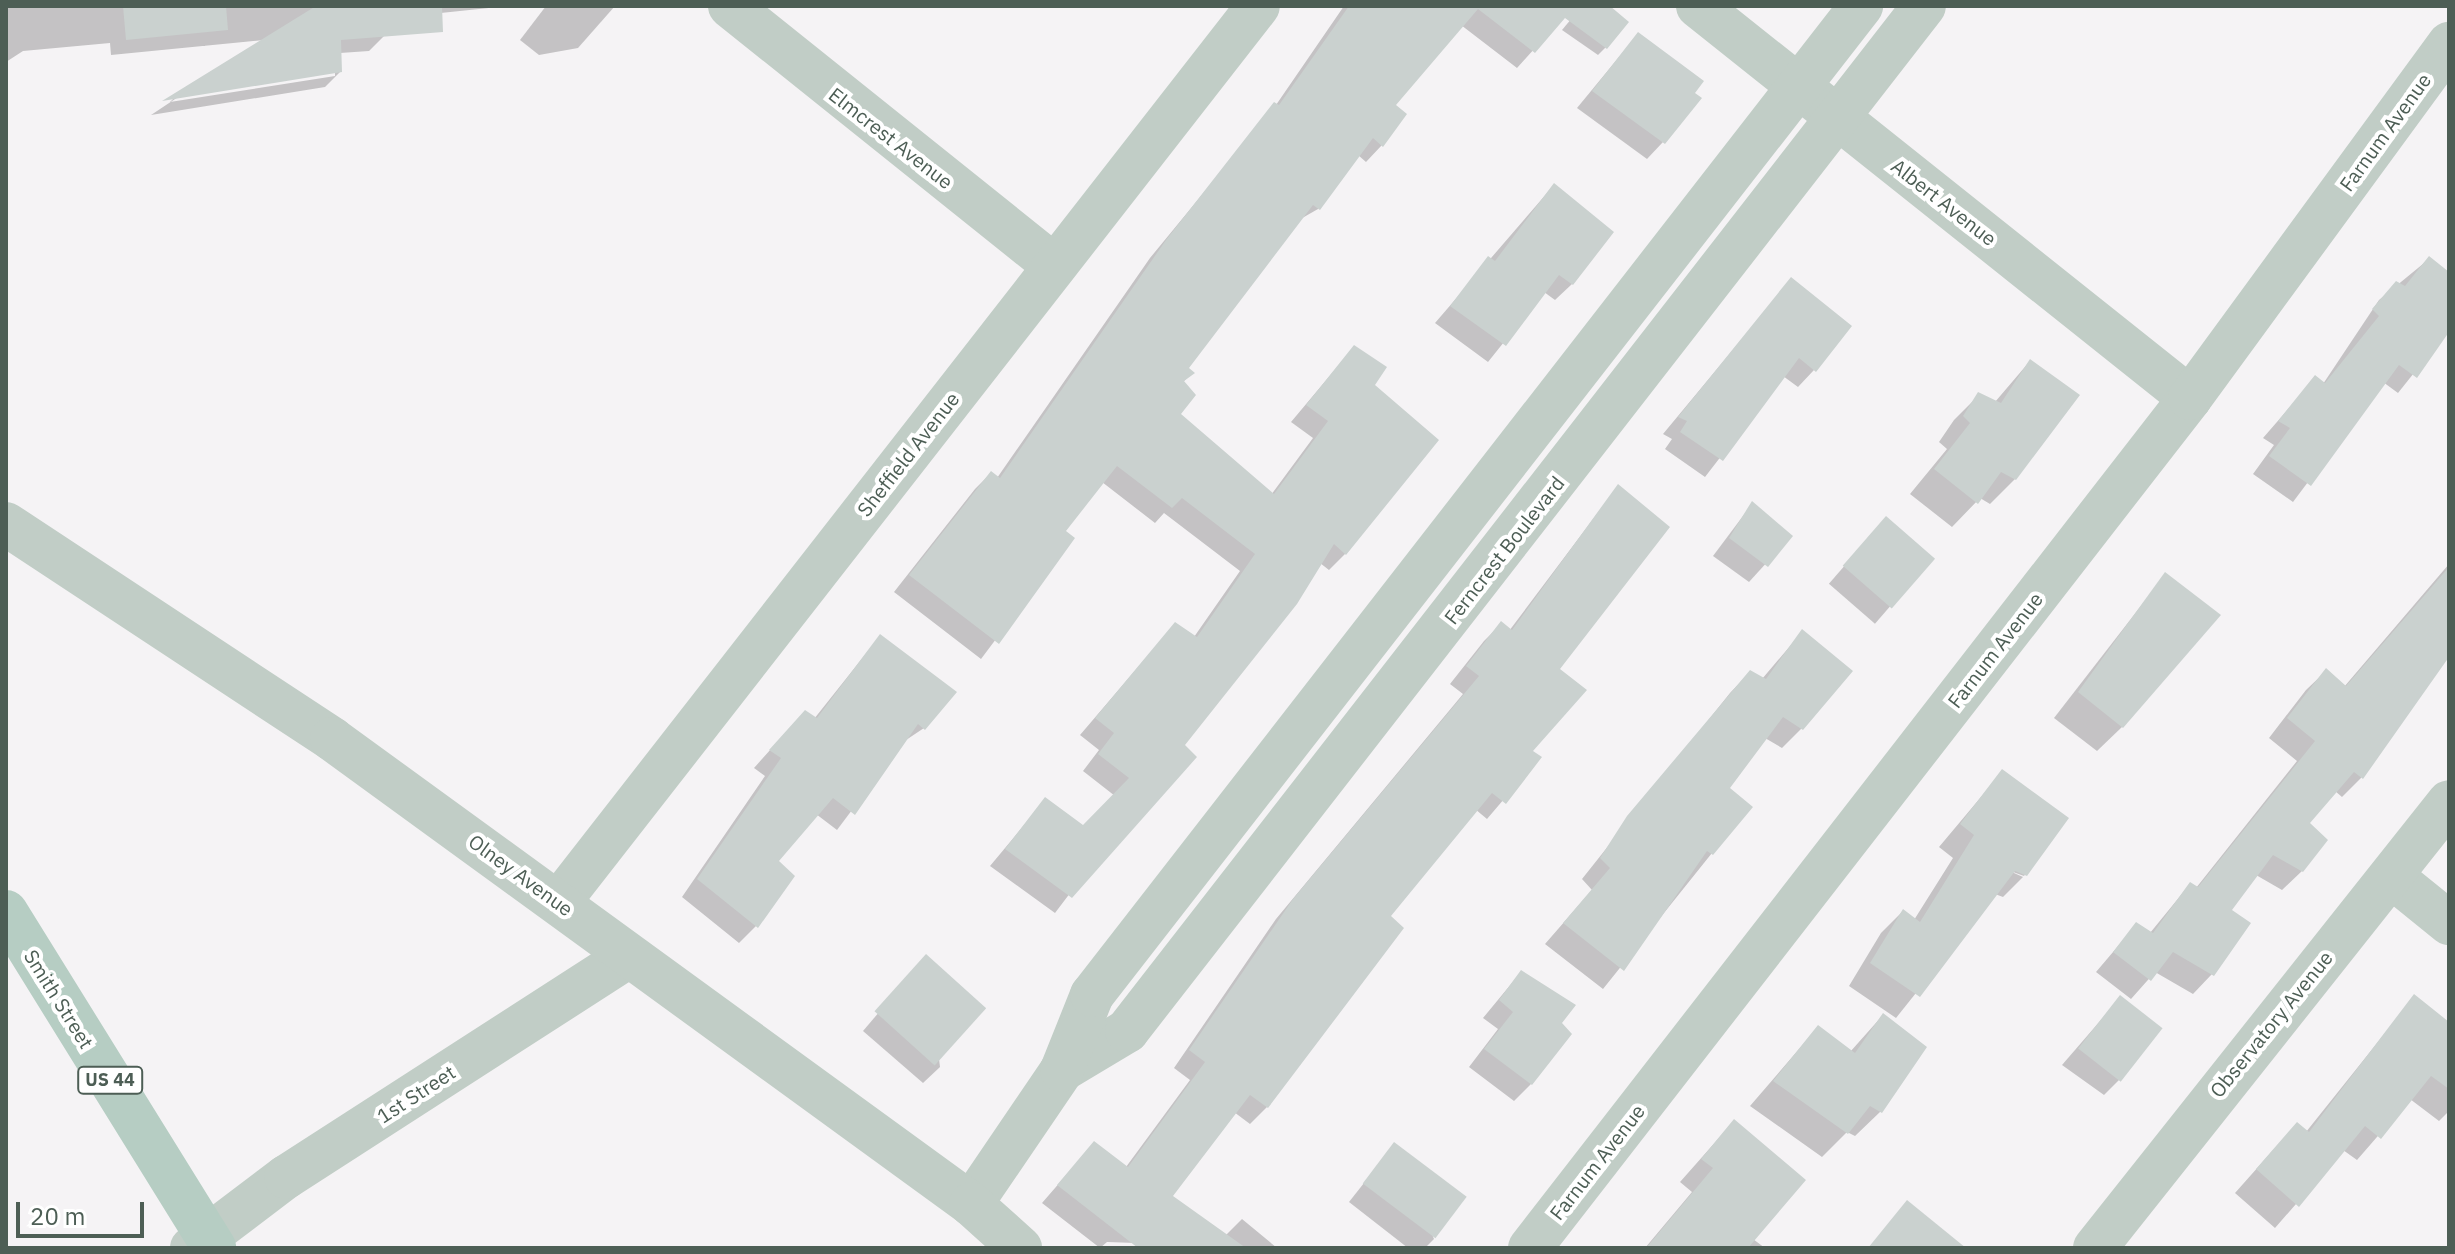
<!DOCTYPE html>
<style>
body{margin:0}
#map{position:relative;width:2455px;height:1254px;overflow:hidden;background:#f5f3f5;font-family:"IBM Plex Sans",sans-serif}
div>[style]{position:absolute}
[style*='--x']{left:calc(var(--x)*1px);top:calc(var(--y)*1px);width:calc(var(--w)*1px);rotate:calc(var(--a)*1deg)}
.shadow>*{inset:0;background:#0003;transform-origin:0 0}
.building>*{inset:0;background:#cad1cf;transform-origin:0 0}
.minor>*{height:44px;margin:-22px;padding:0 22px;transform-origin:22px;border-radius:22px;background:#c1cdc6}
.tertiary>*{height:44px;margin:-22px;padding:0 22px;transform-origin:22px;border-radius:22px;background:#c1cdc6}
.primary>*{height:44px;margin:-22px;padding:0 22px;transform-origin:22px;border-radius:22px;background:#b6cdc3}
span{translate:-50% -50%;white-space:nowrap;text-align:center;line-height:1.15;-webkit-text-stroke:8px #fff;paint-order:stroke}
.shield-label span{padding:2px 6px;background:#fff;border:2px solid;border-radius:6px;-webkit-text-stroke-width:0}
.shield-label{font-size:18px;color:#4d5e55;font-weight:700}
.street-label{font-size:20px;color:#4d5e55}
.frame{position:absolute;inset:0;border:8px solid #4d5e55;pointer-events:none}
.scale{position:absolute;left:16px;top:1202px;width:128px;height:36px;box-sizing:border-box;border:4px solid #4d5e55;border-top:0;padding-left:10px;font-size:24px;line-height:28px;white-space:nowrap;color:#4d5e55;-webkit-text-stroke:6px #fff;paint-order:stroke}
</style>
<div id="map">
<div class="shadow">
<div style="clip-path:polygon(evenodd,6px 6px,508px 6px,383px 19px,384px 36px,369px 51px,340px 53px,340px 72px,325px 87px,151px 115px,264px 40px,111px 55px,110px 43px,23px 51px,6px 62px,6px 6px,335px 72px,335px 76px,170px 102px,175px 97px,335px 72px)"></div>
<div style="clip-path:polygon(546px 6px,615px 6px,578px 48px,539px 55px,520px 40px)"></div>
<div style="clip-path:polygon(1344px 6px,1573px 6px,1517px 68px,1461px 25px,1393px 106px,1382px 145px,1366px 162px,1358px 155px,1318px 209px,1297px 221px,1186px 369px,1192px 373px,1183px 382px,1178px 414px,1271px 495px,1313px 438px,1291px 422px,1354px 347px,1372px 386px,1345px 554px,1329px 570px,1320px 563px,1055px 913px,990px 866px,1045px 800px,1083px 828px,1115px 796px,1083px 771px,1099px 750px,1080px 735px,1175px 624px,1194px 637px,1240px 571px,1164px 513px,1155px 523px,1102px 482px,1064px 532px,1072px 538px,981px 659px,894px 592px,975px 489px,991px 473px,997px 478px,1150px 258px,1276px 105px)"></div>
<div style="clip-path:polygon(1582px 6px,1607px 6px,1606px 47px,1598px 55px,1562px 30px)"></div>
<div style="clip-path:polygon(1638px 34px,1663px 142px,1647px 159px,1577px 108px)"></div>
<div style="clip-path:polygon(1554px 185px,1572px 284px,1555px 300px,1544px 292px,1488px 362px,1435px 323px)"></div>
<div style="clip-path:polygon(2429px 259px,2449px 274px,2449px 329px,2398px 393px,2383px 382px,2293px 502px,2253px 474px,2274px 445px,2263px 438px,2315px 378px,2323px 384px,2379px 300px)"></div>
<div style="clip-path:polygon(1791px 280px,1814px 370px,1798px 387px,1783px 376px,1705px 477px,1665px 449px,1672px 439px,1663px 434px)"></div>
<div style="clip-path:polygon(2030px 361px,2015px 479px,1990px 504px,1980px 498px,1952px 527px,1910px 494px,1947px 449px,1939px 442px,1954px 420px,1979px 395px,1995px 402px)"></div>
<div style="clip-path:polygon(1618px 486px,1531px 752px,1539px 758px,1487px 819px,1475px 809px,1388px 916px,1267px 1107px,1250px 1124px,1234px 1112px,1170px 1197px,1225px 1236px,1242px 1219px,1277px 1248px,1107px 1242px,1100px 1248px,1042px 1203px,1094px 1143px,1126px 1167px,1190px 1080px,1174px 1068px,1276px 919px,1463px 694px,1450px 684px,1484px 641px,1501px 624px,1509px 631px)"></div>
<div style="clip-path:polygon(1752px 504px,1791px 536px,1749px 582px,1713px 556px)"></div>
<div style="left:1886px;top:518px;width:61px;height:87px;rotate:41deg"></div>
<div style="clip-path:polygon(2449px 564px,2449px 655px,2361px 778px,2342px 797px,2335px 791px,2308px 823px,2302px 871px,2282px 890px,2256px 875px,2229px 910px,2212px 974px,2193px 994px,2155px 972px,2131px 999px,2096px 972px,2136px 925px,2150px 933px,2190px 884px,2196px 888px,2297px 761px,2269px 738px,2306px 690px,2326px 671px,2344px 687px)"></div>
<div style="clip-path:polygon(2165px 575px,2122px 727px,2097px 751px,2054px 718px)"></div>
<div style="clip-path:polygon(1802px 632px,1802px 728px,1782px 748px,1765px 738px,1727px 788px,1712px 853px,1603px 989px,1545px 944px,1592px 890px,1582px 879px,1730px 693px,1750px 672px,1762px 679px)"></div>
<div style="clip-path:polygon(880px 636px,924px 728px,903px 742px,837px 830px,816px 814px,777px 861px,756px 926px,739px 943px,682px 897px,765px 776px,754px 768px,789px 729px,814px 719px)"></div>
<div style="clip-path:polygon(2002px 772px,2066px 818px,2024px 876px,2005px 869px,2023px 877px,2003px 897px,1995px 894px,1896px 1018px,1849px 986px,1881px 933px,1903px 911px,1914px 920px,1953px 858px,1939px 847px)"></div>
<div style="clip-path:polygon(926px 957px,940px 1067px,923px 1083px,863px 1031px)"></div>
<div style="clip-path:polygon(1521px 972px,1559px 1024px,1531px 1084px,1514px 1101px,1469px 1067px,1498px 1029px,1483px 1018px)"></div>
<div style="clip-path:polygon(2414px 997px,2449px 1024px,2449px 1111px,2439px 1121px,2410px 1099px,2357px 1160px,2343px 1150px,2275px 1228px,2235px 1193px,2275px 1148px,2306px 1132px)"></div>
<div style="clip-path:polygon(2120px 998px,2121px 1078px,2104px 1095px,2062px 1065px)"></div>
<div style="clip-path:polygon(1883px 1015px,1880px 1112px,1855px 1136px,1847px 1132px,1822px 1157px,1750px 1106px,1818px 1027px,1850px 1052px)"></div>
<div style="clip-path:polygon(1734px 1121px,1753px 1239px,1765px 1248px,1645px 1248px,1692px 1192px,1680px 1182px)"></div>
<div style="clip-path:polygon(1394px 1145px,1434px 1239px,1425px 1248px,1408px 1248px,1349px 1202px)"></div>
</div>
<div class="building">
<div style="clip-path:polygon(123px 6px,226px 6px,228px 30px,126px 40px)"></div>
<div style="clip-path:polygon(316px 6px,442px 6px,443px 32px,341px 40px,342px 72px,162px 101px)"></div>
<div style="clip-path:polygon(1349px 6px,1610px 6px,1629px 22px,1607px 49px,1565px 18px,1535px 53px,1478px 9px,1396px 105px,1407px 114px,1383px 147px,1373px 138px,1320px 210px,1313px 205px,1189px 368px,1195px 373px,1184px 381px,1196px 395px,1181px 414px,1274px 494px,1328px 421px,1306px 405px,1354px 345px,1387px 367px,1375px 385px,1439px 440px,1346px 555px,1334px 544px,1297px 604px,1185px 745px,1197px 757px,1072px 898px,1005px 849px,1045px 797px,1083px 825px,1129px 778px,1098px 754px,1114px 733px,1095px 718px,1175px 622px,1197px 637px,1255px 554px,1182px 498px,1172px 508px,1117px 466px,1066px 531px,1075px 538px,999px 644px,909px 575px,991px 471px,1000px 478px,1166px 240px,1274px 102px,1279px 105px)"></div>
<div style="clip-path:polygon(1638px 32px,1704px 81px,1695px 93px,1702px 98px,1665px 144px,1592px 91px)"></div>
<div style="clip-path:polygon(1554px 183px,1614px 232px,1573px 285px,1559px 275px,1506px 346px,1450px 306px,1488px 256px,1495px 261px)"></div>
<div style="clip-path:polygon(2429px 256px,2449px 272px,2449px 332px,2417px 378px,2399px 365px,2311px 486px,2269px 456px,2290px 428px,2278px 421px,2315px 375px,2325px 383px,2379px 316px,2372px 309px,2396px 281px,2405px 286px)"></div>
<div style="clip-path:polygon(1791px 277px,1852px 326px,1816px 372px,1799px 358px,1723px 461px,1680px 432px,1687px 421px,1678px 417px)"></div>
<div style="clip-path:polygon(2030px 359px,2080px 395px,2016px 480px,2001px 472px,1978px 504px,1934px 469px,1970px 423px,1963px 416px,1978px 392px,2001px 403px)"></div>
<div style="clip-path:polygon(1618px 484px,1670px 527px,1560px 669px,1587px 690px,1533px 751px,1542px 757px,1506px 804px,1492px 793px,1391px 916px,1404px 928px,1268px 1108px,1250px 1095px,1173px 1196px,1246px 1248px,1138px 1248px,1057px 1185px,1094px 1141px,1128px 1167px,1205px 1062px,1189px 1050px,1293px 899px,1479px 676px,1466px 666px,1501px 621px,1512px 630px)"></div>
<div style="clip-path:polygon(1752px 501px,1793px 536px,1768px 567px,1729px 538px)"></div>
<div style="left:1886px;top:516px;width:65px;height:66px;rotate:41deg"></div>
<div style="clip-path:polygon(2449px 567px,2449px 657px,2363px 779px,2354px 772px,2310px 823px,2328px 840px,2303px 872px,2273px 855px,2232px 910px,2251px 923px,2214px 976px,2173px 952px,2151px 981px,2113px 952px,2136px 922px,2153px 933px,2190px 882px,2198px 887px,2315px 741px,2287px 718px,2326px 668px,2346px 686px)"></div>
<div style="clip-path:polygon(2165px 572px,2221px 615px,2123px 728px,2078px 692px)"></div>
<div style="clip-path:polygon(1802px 629px,1853px 671px,1803px 730px,1783px 717px,1730px 788px,1753px 807px,1713px 855px,1707px 851px,1624px 971px,1563px 923px,1610px 868px,1600px 858px,1627px 816px,1750px 670px,1766px 679px)"></div>
<div style="clip-path:polygon(880px 634px,957px 692px,925px 730px,918px 724px,855px 815px,833px 798px,779px 861px,795px 876px,758px 928px,697px 879px,781px 758px,769px 750px,805px 710px,817px 718px)"></div>
<div style="clip-path:polygon(2002px 769px,2069px 818px,2027px 876px,2015px 871px,1920px 997px,1870px 963px,1903px 909px,1920px 922px,1974px 835px,1960px 824px)"></div>
<div style="left:926px;top:954px;width:81px;height:77px;rotate:42deg"></div>
<div style="clip-path:polygon(1521px 970px,1576px 1005px,1562px 1023px,1572px 1034px,1532px 1085px,1484px 1049px,1513px 1012px,1499px 1000px)"></div>
<div style="clip-path:polygon(2414px 994px,2449px 1022px,2449px 1089px,2431px 1076px,2381px 1139px,2365px 1126px,2299px 1207px,2256px 1169px,2297px 1122px,2309px 1132px)"></div>
<div style="left:2120px;top:995px;width:54px;height:68px;rotate:38deg"></div>
<div style="clip-path:polygon(1883px 1013px,1927px 1047px,1882px 1113px,1870px 1106px,1848px 1134px,1773px 1081px,1818px 1025px,1855px 1053px)"></div>
<div style="clip-path:polygon(1734px 1119px,1806px 1180px,1748px 1248px,1646px 1248px,1713px 1168px,1701px 1159px)"></div>
<div style="left:1394px;top:1142px;width:91px;height:52px;rotate:37deg"></div>
<div style="clip-path:polygon(1907px 1200px,1966px 1248px,1868px 1248px)"></div>
</div>
<div class="minor">
<div style="--x:730;--y:6;--w:416;--a:38.7"></div>
<div style="--x:1698;--y:6;--w:629;--a:38.55"></div>
<div style="--x:2391;--y:876;--w:75;--a:39"></div>
<div style="--x:559;--y:902;--w:1136;--a:-52.04"></div>
<div style="--x:1062;--y:1070;--w:76;--a:-31"></div>
<div style="--x:1127;--y:1031;--w:1298;--a:-52.13"></div>
<div style="--x:971;--y:1204;--w:162;--a:-55.8"></div>
<div style="--x:1062;--y:1070;--w:81;--a:-68.2"></div>
<div style="--x:1092;--y:995;--w:1253;--a:-52.13"></div>
<div style="--x:192;--y:1248;--w:118;--a:-37.1"></div>
<div style="--x:286;--y:1177;--w:408;--a:-32.8"></div>
<div style="--x:1530;--y:1248;--w:1076;--a:-52.17"></div>
<div style="--x:2190;--y:398;--w:439;--a:-53.8"></div>
<div style="--x:2095;--y:1248;--w:569;--a:-51.56"></div>
</div>
<div class="tertiary">
<div style="--x:6;--y:524;--w:391;--a:33.4"></div>
<div style="--x:332;--y:739;--w:790;--a:36.04"></div>
<div style="--x:971;--y:1204;--w:66;--a:41.9"></div>
</div>
<div class="primary">
<div style="--x:6;--y:912;--w:395;--a:58.2"></div>
</div>
<div class="shield-label">
<span style="left:110px;top:1080px">US 44</span>
</div>
<div class="street-label">
<span style="left:2385px;top:132px;rotate:-54deg">Farnum Avenue</span>
<span style="left:891px;top:138px;rotate:38deg">Elmcrest Avenue</span>
<span style="left:1944px;top:202px;rotate:38deg">Albert Avenue</span>
<span style="left:908px;top:454px;rotate:-52deg">Sheffield Avenue</span>
<span style="left:1504px;top:550px;rotate:-52deg">Ferncrest Boulevard</span>
<span style="left:1995px;top:650px;rotate:-52deg">Farnum Avenue</span>
<span style="left:521px;top:875px;rotate:36deg">Olney Avenue</span>
<span style="left:59px;top:999px;rotate:58deg">Smith Street</span>
<span style="left:2271px;top:1024px;rotate:-51deg">Observatory Avenue</span>
<span style="left:416px;top:1094px;rotate:-33deg">1st Street</span>
<span style="left:1597px;top:1162px;rotate:-52deg">Farnum Avenue</span>
</div>
<div class="frame"></div>
<div class="scale">20 m</div>
</div>
